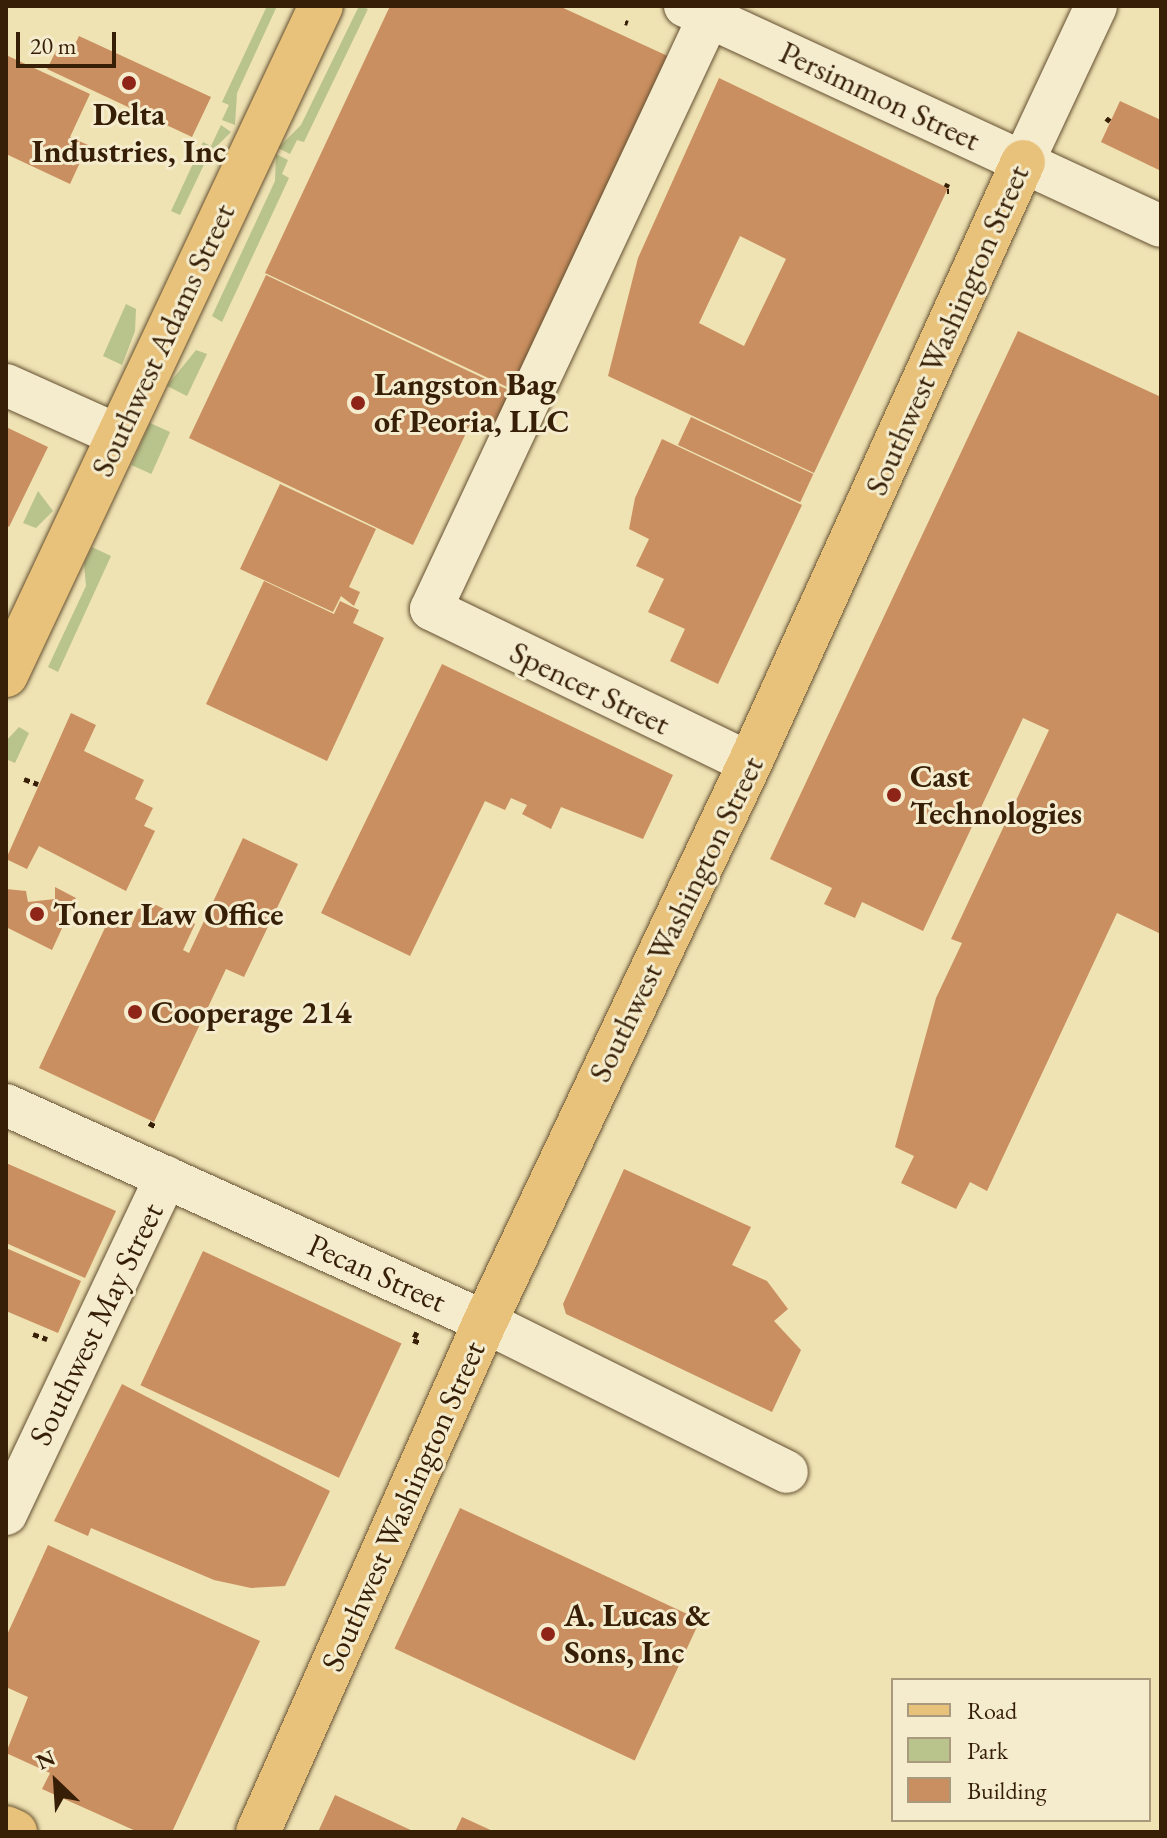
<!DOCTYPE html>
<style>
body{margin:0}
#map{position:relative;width:1167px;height:1838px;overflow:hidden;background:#efe2b3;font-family:"EB Garamond",serif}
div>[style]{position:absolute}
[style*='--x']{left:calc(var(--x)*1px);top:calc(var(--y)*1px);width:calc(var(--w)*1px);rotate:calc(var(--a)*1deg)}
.green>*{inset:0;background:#b9c38c;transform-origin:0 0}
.building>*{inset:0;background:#ca8f60;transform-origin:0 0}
.path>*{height:5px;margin-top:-2.5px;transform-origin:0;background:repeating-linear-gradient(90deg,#361f06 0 6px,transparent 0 10px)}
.roads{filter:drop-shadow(0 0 2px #645031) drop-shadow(0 0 2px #645031)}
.minor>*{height:42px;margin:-21px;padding:0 21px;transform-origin:21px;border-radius:21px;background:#f5ecce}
.major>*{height:44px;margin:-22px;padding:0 22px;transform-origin:22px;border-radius:22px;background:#e8c17a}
.dots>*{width:22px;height:22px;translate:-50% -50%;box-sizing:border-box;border:4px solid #f5ecce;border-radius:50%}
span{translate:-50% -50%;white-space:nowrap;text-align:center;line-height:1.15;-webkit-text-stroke:6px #f5ecce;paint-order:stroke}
.street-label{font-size:32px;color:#361f06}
.poi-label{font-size:32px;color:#361f06;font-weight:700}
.left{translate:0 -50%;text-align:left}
.frame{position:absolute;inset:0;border:8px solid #361f06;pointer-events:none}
.legend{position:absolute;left:891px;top:1678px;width:260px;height:144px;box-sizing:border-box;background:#f5ecce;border:2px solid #a99a7e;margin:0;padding:10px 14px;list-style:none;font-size:24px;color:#361f06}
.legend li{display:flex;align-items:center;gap:16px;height:40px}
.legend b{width:40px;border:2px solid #a99a7e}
.north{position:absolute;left:16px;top:1742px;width:80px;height:80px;-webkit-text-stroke:6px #f5ecce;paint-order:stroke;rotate:335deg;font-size:22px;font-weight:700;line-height:32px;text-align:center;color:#361f06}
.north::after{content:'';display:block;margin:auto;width:28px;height:36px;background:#361f06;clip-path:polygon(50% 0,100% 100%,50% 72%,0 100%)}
.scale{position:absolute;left:16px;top:32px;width:100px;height:36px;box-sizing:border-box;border:4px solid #361f06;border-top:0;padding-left:10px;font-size:24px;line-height:28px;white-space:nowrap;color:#361f06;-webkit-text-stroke:6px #f5ecce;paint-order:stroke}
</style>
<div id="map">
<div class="green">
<div style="clip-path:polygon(267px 6px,277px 6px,237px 93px,235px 125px,222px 120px,229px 105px,222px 102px)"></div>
<div style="clip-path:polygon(359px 6px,368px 9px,304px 142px,297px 140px,290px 154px,278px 148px,301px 125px)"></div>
<div style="clip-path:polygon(221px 125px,231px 132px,209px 154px,180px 215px,171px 211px,203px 142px,211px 146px)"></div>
<div style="clip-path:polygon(276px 154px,288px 160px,282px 174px,289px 178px,222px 322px,212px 316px,275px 181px)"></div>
<div style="clip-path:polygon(126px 304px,136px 309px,135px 331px,122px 365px,103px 356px)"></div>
<div style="clip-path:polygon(196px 350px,207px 354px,187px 396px,167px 386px)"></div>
<div style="left:150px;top:423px;width:22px;height:46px;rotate:24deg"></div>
<div style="clip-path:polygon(38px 491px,53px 511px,36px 528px,23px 523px)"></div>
<div style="clip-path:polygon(92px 547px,111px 556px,58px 672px,48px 667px,86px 586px,84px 564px)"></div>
<div style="clip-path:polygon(19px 727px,29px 733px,15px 763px,6px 759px,6px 741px)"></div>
</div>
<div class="building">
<div style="clip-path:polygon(390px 6px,559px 6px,672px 58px,516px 391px,265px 273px)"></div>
<div style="clip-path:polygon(79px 36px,211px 97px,192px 137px,47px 69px,56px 51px,69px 57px)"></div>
<div style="clip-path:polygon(6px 55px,90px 94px,70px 137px,88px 145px,70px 184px,6px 154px)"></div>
<div style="clip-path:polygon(evenodd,719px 78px,948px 188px,814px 473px,608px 376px,638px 258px,719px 78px,740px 236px,786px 259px,744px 346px,699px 323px,740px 236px)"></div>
<div style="clip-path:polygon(1120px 101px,1161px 120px,1161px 171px,1101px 142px)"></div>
<div style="clip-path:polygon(266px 275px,515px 393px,500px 424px,476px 412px,413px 545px,189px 438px)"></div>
<div style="clip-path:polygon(1018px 331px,1161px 397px,1161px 934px,1117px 913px,987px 1191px,970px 1182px,956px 1209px,901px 1183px,914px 1156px,895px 1147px,936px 998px,962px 943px,951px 939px,1049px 730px,1023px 718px,923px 931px,862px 902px,855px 918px,824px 904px,832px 888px,770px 859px)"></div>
<div style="left:691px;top:417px;width:135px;height:31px;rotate:25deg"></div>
<div style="clip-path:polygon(6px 427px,48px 447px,9px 527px,6px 525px)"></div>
<div style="clip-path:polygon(662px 439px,802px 505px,718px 684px,670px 661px,685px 629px,648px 612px,664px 579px,636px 566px,649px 539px,629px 529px,635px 498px)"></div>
<div style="clip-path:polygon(280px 484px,376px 529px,349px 587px,360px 592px,354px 606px,341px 596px,333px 612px,240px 569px)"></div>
<div style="clip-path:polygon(264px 581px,334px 614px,340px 601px,359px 610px,353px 623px,384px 638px,327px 761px,206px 704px)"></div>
<div style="clip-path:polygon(442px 664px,673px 775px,643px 839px,561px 807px,551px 829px,522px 814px,527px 805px,511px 798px,505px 810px,485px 801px,410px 956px,321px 913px)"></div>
<div style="clip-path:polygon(71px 713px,96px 725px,84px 751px,144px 780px,135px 799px,153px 808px,144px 826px,155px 831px,126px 891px,39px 846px,27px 869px,6px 859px)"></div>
<div style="clip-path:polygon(243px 838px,298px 864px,244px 977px,226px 969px,154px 1122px,39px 1068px,111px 915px,132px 924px,138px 909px,156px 905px,195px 924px,183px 950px,189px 953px)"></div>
<div style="clip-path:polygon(55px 887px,76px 898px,52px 950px,6px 927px,6px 889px,26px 891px,28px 902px,55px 899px)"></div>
<div style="clip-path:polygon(6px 1163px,116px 1211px,85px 1278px,6px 1243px)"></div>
<div style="clip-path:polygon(624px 1169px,751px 1227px,732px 1265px,767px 1281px,788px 1309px,774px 1321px,801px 1350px,772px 1412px,566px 1314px,563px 1304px)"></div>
<div style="clip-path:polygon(6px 1248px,81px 1281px,58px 1333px,6px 1311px)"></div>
<div style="left:203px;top:1251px;width:219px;height:148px;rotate:25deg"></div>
<div style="clip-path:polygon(122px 1384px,330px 1491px,285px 1586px,251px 1588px,214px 1580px,91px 1528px,88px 1536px,54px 1521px)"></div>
<div style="left:460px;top:1508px;width:265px;height:155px;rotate:25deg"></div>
<div style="clip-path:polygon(48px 1545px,260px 1641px,172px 1832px,138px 1832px,42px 1789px,50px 1773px,6px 1753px,28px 1697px,6px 1687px,6px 1637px)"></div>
<div style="clip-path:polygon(335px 1795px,415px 1832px,318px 1832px)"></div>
<div style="clip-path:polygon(462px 1817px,495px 1832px,455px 1832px)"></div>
</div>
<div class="path">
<div style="--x:625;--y:22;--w:3;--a:18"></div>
<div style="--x:1106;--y:118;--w:5;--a:37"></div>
<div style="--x:946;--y:187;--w:4;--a:-63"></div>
<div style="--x:947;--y:191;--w:2;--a:0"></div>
<div style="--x:24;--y:779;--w:15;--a:20"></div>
<div style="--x:149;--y:1123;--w:7;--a:27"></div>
<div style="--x:417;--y:1332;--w:9;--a:117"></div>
<div style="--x:413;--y:1340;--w:9;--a:21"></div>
<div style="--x:33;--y:1334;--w:15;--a:20"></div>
</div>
<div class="roads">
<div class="minor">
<div style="--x:685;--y:6;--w:524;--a:24.81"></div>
<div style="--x:714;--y:6;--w:666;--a:115.14"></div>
<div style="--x:431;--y:609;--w:354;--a:25.8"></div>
<div style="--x:1023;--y:162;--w:172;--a:-64.9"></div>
<div style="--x:6;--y:385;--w:122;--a:24.2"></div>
<div style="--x:6;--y:1105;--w:526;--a:24.37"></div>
<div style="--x:485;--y:1322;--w:337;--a:26.4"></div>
<div style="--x:6;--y:1514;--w:373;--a:-64.6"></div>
</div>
<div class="major">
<div style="--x:6;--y:675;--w:739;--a:-64.79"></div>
<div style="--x:6;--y:1828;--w:10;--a:24"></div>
<div style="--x:258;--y:1832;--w:558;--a:-66.01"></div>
<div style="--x:485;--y:1322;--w:619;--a:-64.64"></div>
<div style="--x:750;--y:763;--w:660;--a:-65.57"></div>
</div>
</div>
<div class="dots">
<div style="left:129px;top:83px;background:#8f2418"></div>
<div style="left:358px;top:403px;background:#8f2418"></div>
<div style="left:894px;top:795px;background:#8f2418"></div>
<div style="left:37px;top:914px;background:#8f2418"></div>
<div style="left:135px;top:1012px;background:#8f2418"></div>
<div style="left:548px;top:1634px;background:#8f2418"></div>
</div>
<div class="street-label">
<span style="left:880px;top:96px;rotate:25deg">Persimmon Street</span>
<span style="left:947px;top:330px;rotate:-66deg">Southwest Washington Street</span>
<span style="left:163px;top:340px;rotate:-65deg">Southwest Adams Street</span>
<span style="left:590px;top:688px;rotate:26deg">Spencer Street</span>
<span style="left:676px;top:919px;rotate:-64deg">Southwest Washington Street</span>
<span style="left:377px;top:1273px;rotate:24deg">Pecan Street</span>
<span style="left:96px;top:1324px;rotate:-64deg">Southwest May Street</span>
<span style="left:403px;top:1506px;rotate:-66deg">Southwest Washington Street</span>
</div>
<div class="poi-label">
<span style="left:129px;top:133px">Delta<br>Industries, Inc</span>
<span class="left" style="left:374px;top:403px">Langston Bag<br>of Peoria, LLC</span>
<span class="left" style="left:910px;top:795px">Cast<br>Technologies</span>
<span class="left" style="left:53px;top:914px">Toner Law Office</span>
<span class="left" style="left:151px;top:1012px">Cooperage 214</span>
<span class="left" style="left:564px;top:1634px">A. Lucas &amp;<br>Sons, Inc</span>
</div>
<div class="frame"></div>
<ul class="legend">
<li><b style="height:10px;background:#e8c17a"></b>Road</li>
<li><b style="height:22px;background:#b9c38c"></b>Park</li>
<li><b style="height:22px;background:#ca8f60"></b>Building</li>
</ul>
<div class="north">N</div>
<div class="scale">20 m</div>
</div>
